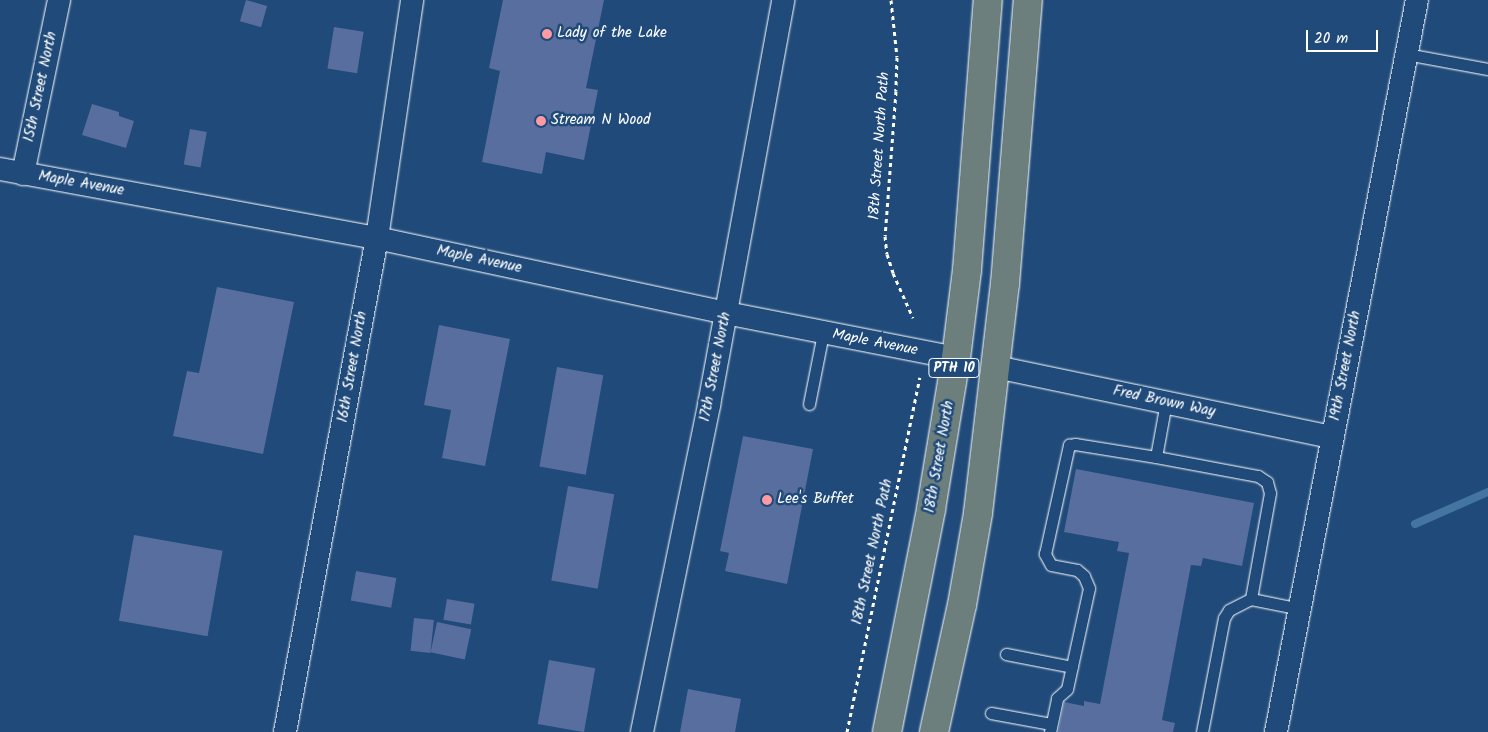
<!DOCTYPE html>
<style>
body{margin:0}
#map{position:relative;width:1488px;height:732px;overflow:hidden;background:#1f4a7a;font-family:Kalam,sans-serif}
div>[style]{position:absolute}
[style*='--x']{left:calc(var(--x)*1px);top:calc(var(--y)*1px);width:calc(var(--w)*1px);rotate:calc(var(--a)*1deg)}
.stream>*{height:8px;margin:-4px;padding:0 4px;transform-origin:4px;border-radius:4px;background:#4474a0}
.building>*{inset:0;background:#576e9f;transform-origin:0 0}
.path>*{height:3px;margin-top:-1.5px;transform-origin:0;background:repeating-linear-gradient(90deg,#fff 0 4px,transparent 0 8px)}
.roads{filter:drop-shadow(0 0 1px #fff) drop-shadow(0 0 1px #fff)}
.service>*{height:11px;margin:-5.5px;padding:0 5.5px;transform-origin:5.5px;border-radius:5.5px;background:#1f4a7a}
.minor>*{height:22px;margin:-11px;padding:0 11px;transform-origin:11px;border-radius:11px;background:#1f4a7a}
.primary>*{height:28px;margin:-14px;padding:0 14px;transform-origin:14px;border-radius:14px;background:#6c7f7c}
.dots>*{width:14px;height:14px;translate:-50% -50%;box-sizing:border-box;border:2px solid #1f4a7a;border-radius:50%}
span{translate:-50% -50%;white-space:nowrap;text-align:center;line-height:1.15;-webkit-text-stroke:5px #1f4a7a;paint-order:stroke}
.shield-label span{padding:1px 4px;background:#1f4a7a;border:1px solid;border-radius:4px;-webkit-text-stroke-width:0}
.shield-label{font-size:14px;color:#fff;font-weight:700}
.poi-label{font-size:15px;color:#fff}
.left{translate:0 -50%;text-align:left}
.street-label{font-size:15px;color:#fff}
.scale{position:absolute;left:1306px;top:30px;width:72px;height:22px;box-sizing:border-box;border:2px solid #fff;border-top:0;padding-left:6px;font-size:15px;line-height:18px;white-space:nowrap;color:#fff;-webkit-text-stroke:4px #1f4a7a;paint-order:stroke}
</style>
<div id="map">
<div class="stream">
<div style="--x:1415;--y:524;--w:80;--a:-23.7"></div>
</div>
<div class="building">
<div style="left:246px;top:0;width:22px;height:22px;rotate:16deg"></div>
<div style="clip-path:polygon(503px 0,604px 0,586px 88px,598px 90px,584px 160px,546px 152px,542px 174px,482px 162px,500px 71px,489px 68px)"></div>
<div style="left:334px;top:27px;width:30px;height:42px;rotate:9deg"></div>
<div style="clip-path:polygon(92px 104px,119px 112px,119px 116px,134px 121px,126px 148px,82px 135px)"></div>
<div style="left:190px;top:129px;width:17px;height:36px;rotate:10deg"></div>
<div style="clip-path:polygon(217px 287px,294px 302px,263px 454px,173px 436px,187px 371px,199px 373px)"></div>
<div style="clip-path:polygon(439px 325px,510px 339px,485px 466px,442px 458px,451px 410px,424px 405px)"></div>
<div style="left:557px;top:367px;width:47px;height:101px;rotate:10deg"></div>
<div style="clip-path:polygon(743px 436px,813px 449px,787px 584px,725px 571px,729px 553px,720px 551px)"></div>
<div style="clip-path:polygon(1076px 469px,1254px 503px,1242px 566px,1203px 558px,1201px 566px,1191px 565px,1162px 720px,1175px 723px,1173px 732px,1058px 732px,1064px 702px,1084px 706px,1084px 701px,1100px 704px,1129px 553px,1117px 551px,1119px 542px,1064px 532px)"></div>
<div style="left:568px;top:486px;width:47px;height:96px;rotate:10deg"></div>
<div style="left:134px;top:535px;width:90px;height:87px;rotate:10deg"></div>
<div style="left:356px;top:571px;width:41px;height:30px;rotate:10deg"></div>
<div style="left:447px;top:599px;width:28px;height:21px;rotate:10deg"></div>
<div style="left:414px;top:618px;width:20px;height:33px;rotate:6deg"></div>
<div style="left:437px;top:622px;width:35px;height:31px;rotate:12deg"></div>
<div style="left:549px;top:660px;width:47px;height:65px;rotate:10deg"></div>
<div style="clip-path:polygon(688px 689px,741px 699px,735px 732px,680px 732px)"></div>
</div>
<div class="path">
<div style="--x:891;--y:0;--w:57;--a:84"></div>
<div style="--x:897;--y:57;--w:34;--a:92"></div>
<div style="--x:896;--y:91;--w:145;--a:94.3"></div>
<div style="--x:885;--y:236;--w:18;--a:84"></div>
<div style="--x:887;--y:254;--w:20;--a:72"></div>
<div style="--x:893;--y:273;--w:49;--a:66"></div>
<div style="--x:847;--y:732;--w:362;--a:-78.4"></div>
</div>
<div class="roads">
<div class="service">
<div style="--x:1406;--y:54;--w:83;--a:10.4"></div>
<div style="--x:809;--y:404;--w:72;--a:-78.8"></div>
<div style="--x:1156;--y:457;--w:104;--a:10.6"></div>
<div style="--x:1258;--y:476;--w:11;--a:34"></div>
<div style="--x:1267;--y:482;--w:11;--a:75"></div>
<div style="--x:1270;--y:493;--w:108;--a:100.2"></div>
<div style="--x:1251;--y:599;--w:50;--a:11.5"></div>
<div style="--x:1006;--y:654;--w:67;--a:11.1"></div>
<div style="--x:991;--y:713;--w:61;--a:10.4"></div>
<div style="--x:1050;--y:732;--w:35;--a:-78"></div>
<div style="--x:1057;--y:698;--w:13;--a:-42"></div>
<div style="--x:1067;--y:689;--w:103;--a:-77.7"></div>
<div style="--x:1089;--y:588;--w:13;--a:-113"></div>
<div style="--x:1084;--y:576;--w:9;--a:-139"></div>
<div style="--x:1077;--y:570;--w:26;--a:-169"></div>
<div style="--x:1051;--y:565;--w:13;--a:-119"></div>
<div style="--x:1045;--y:554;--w:112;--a:-77.6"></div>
<div style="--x:1069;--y:445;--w:6;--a:-9"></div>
<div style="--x:1075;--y:444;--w:82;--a:9.1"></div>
<div style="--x:1156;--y:457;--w:56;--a:-79.7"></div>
<div style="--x:1202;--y:732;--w:116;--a:-79.1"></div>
<div style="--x:1224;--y:618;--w:9;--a:-58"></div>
<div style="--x:1229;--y:610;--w:25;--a:-27"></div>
</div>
<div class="minor">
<div style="--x:0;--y:169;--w:383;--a:10.4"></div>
<div style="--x:377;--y:238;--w:357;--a:12.1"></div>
<div style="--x:726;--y:313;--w:234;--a:11.1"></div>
<div style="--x:23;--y:174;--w:178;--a:-78.3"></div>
<div style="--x:996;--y:367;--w:343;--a:11.8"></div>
<div style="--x:285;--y:732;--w:502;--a:-79.45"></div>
<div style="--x:377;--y:238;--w:241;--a:-81.6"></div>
<div style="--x:642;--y:732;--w:334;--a:-78.4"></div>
<div style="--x:709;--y:405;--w:412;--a:-79.6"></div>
<div style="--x:1276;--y:732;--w:745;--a:-79.1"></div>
</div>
<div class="primary">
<div style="--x:887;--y:732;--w:227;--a:-78.8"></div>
<div style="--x:931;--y:509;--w:153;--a:-80.6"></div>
<div style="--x:956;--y:358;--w:89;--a:-82.9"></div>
<div style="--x:967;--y:270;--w:271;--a:-85.6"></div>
<div style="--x:934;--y:732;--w:130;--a:-77.6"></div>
<div style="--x:962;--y:605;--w:93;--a:-80.1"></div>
<div style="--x:978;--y:513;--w:231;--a:-83.3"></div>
<div style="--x:1005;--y:284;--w:285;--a:-85.4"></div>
</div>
</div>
<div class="dots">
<div style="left:547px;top:34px;background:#ff9aa2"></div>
<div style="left:541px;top:121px;background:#ff9aa2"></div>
<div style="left:767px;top:500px;background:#ff9aa2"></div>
</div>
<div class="shield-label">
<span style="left:954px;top:368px">PTH 10</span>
</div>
<div class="poi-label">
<span class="left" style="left:557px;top:34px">Lady of the Lake</span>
<span class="left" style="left:551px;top:121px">Stream N Wood</span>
<span class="left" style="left:777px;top:500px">Lee's Buffet</span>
</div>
<div class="street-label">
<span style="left:41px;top:87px;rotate:-78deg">15th Street North</span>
<span style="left:880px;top:146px;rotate:-86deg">18th Street North Path</span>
<span style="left:81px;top:184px;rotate:10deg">Maple Avenue</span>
<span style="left:479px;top:260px;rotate:12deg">Maple Avenue</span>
<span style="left:875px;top:343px;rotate:11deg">Maple Avenue</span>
<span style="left:1346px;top:366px;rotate:-79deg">19th Street North</span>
<span style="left:353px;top:367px;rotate:-80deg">16th Street North</span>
<span style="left:716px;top:367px;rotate:-79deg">17th Street North</span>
<span style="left:1164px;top:402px;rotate:12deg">Fred Brown Way</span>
<span style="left:940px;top:457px;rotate:-80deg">18th Street North</span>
<span style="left:873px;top:552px;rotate:-78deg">18th Street North Path</span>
</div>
<div class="scale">20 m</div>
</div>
